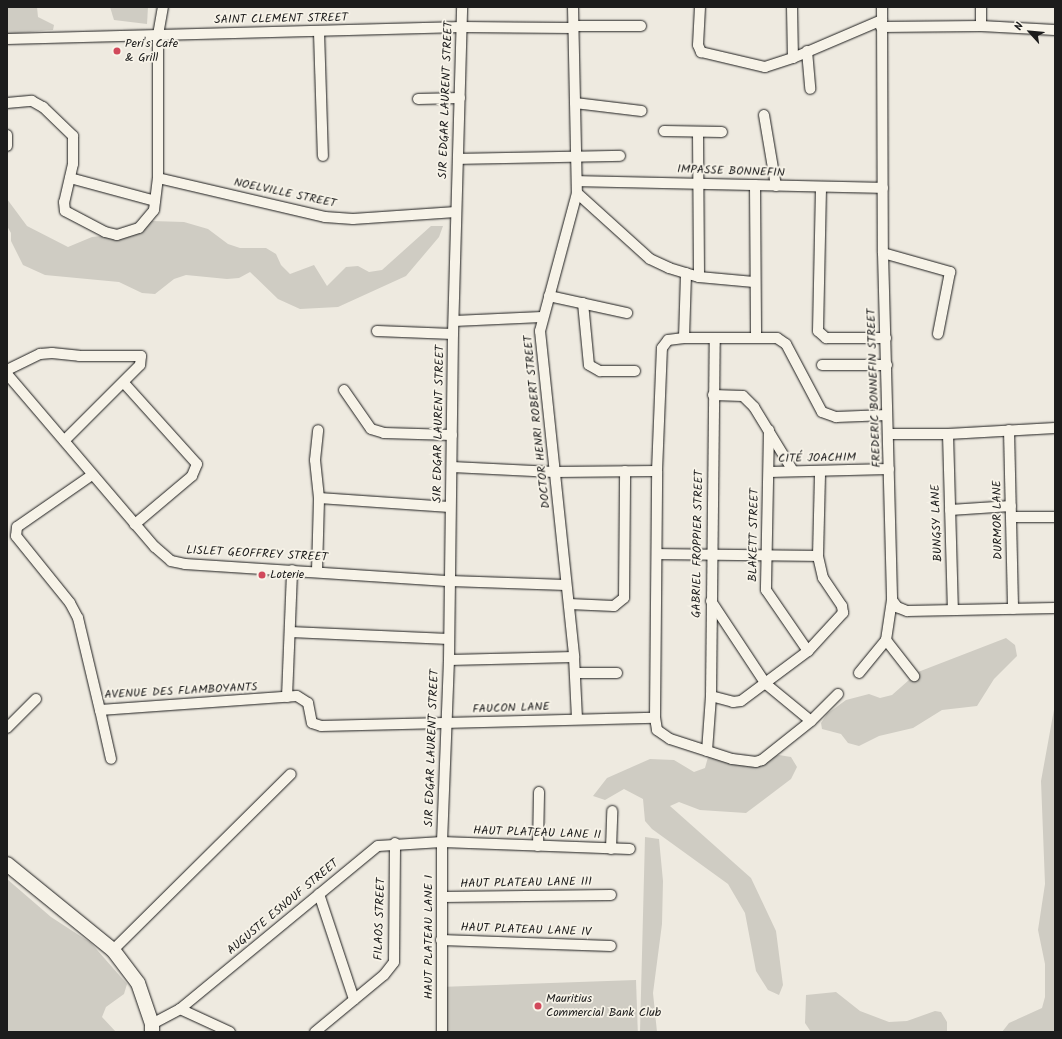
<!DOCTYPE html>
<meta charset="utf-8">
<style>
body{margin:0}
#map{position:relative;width:1062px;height:1039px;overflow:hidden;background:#eeeae0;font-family:Kalam,sans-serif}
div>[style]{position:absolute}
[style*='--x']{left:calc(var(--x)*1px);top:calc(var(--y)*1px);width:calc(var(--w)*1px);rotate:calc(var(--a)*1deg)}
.green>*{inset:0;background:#cfccc3;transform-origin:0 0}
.roads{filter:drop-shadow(0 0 1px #1c1c1c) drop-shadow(0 0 1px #1c1c1c)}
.street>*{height:10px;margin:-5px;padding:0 5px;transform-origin:5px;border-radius:5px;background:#f7f3e8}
.secondary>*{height:14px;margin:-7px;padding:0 7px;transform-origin:7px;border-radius:7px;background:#f7f3e8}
.dots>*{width:11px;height:11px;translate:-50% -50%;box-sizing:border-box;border:2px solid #f7f3e8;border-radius:50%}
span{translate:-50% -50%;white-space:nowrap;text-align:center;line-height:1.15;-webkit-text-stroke:3.5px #f7f3e8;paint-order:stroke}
.street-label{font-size:12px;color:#1c1c1c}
.poi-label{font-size:12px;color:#1c1c1c}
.left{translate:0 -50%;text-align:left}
.frame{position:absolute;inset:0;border:8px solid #1c1c1c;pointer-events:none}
.north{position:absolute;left:1010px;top:12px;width:40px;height:40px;-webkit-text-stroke:3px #f7f3e8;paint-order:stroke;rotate:297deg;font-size:11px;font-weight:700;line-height:16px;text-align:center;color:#1c1c1c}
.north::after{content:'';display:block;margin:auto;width:14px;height:18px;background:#1c1c1c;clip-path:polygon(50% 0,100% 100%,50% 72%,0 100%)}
</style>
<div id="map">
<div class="green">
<div style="clip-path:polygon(7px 7px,37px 7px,38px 17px,54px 25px,53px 30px,7px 34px)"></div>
<div style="clip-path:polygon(110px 7px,148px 7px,147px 24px,114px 20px)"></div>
<div style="clip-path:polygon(7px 199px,27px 226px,68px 247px,92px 237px,111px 235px,120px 230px,152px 221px,184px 222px,208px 229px,228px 244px,240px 248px,266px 248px,276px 254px,281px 265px,290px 274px,314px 265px,327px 286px,346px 267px,358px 266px,369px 272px,382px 270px,431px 226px,443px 226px,439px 237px,406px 276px,338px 307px,300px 309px,278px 299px,250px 272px,239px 278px,227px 279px,186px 275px,174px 279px,155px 294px,142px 293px,119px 282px,45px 275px,23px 265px,11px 241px,11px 233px,7px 226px)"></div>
<div style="clip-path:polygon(1006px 638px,1015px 645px,1017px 656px,994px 679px,977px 706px,942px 710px,913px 728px,879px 736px,859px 746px,848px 743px,841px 734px,822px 729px,821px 723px,827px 714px,846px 700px,869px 694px,880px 698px,892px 695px,918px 672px)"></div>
<div style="clip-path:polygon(1055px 704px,1055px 1032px,1002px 1032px,1009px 1023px,1042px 1008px,1045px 997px,1045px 964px,1038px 930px,1045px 884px,1041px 781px)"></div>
<div style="clip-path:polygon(779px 755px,791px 757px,797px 767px,791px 779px,746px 813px,700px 810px,679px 802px,670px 806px,751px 878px,776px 931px,783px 985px,779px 995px,768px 990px,756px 971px,745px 913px,728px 884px,652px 829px,645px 821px,643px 799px,624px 789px,605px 800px,593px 796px,607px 778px,650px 759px,674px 760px,694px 772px,705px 768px,708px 757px,755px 760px)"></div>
<div style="clip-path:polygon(645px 837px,659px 839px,663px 881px,662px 924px,653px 993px,657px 1032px,640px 1032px)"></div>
<div style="clip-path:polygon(7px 879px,51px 917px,91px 943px,127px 984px,124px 994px,106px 1007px,102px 1017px,116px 1032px,7px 1032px)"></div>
<div style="left:636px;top:980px;width:52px;height:197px;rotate:88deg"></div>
<div style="clip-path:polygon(836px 992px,860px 1011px,889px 1022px,907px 1021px,935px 1011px,941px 1012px,947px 1022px,947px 1032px,811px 1032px,805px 1023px,806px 995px)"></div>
</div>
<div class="roads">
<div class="street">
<div style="--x:573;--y:7;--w:186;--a:88.8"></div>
<div style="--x:577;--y:193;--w:143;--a:105"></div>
<div style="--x:540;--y:331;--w:328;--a:84"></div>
<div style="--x:574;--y:657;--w:62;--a:87.2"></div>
<div style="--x:700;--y:7;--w:38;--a:93"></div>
<div style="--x:698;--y:45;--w:8;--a:67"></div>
<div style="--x:701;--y:52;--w:66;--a:13.2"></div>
<div style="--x:765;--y:67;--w:29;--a:-18"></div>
<div style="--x:793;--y:58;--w:97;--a:-23.1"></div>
<div style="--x:792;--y:7;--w:51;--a:88.9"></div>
<div style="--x:882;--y:7;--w:246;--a:89.8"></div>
<div style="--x:883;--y:253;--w:347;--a:88.5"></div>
<div style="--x:892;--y:600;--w:9;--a:54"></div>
<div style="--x:897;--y:607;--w:11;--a:22"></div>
<div style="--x:907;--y:611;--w:148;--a:-1.2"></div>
<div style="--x:981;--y:7;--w:19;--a:90"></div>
<div style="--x:573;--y:26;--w:68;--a:0"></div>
<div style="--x:881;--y:27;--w:100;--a:-0.6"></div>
<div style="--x:981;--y:26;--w:74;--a:3.1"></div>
<div style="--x:319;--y:32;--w:124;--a:88.2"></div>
<div style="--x:7;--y:39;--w:455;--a:-1.5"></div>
<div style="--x:462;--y:27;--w:111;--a:0.5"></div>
<div style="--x:807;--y:51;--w:38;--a:85"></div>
<div style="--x:418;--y:99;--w:42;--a:-1.4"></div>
<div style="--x:7;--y:103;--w:25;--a:-5"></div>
<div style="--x:32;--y:101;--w:13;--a:29"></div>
<div style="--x:43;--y:107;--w:42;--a:44"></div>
<div style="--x:73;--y:136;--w:28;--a:90"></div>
<div style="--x:73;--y:164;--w:39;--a:103"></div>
<div style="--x:64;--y:202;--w:9;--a:84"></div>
<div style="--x:65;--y:211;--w:45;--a:27.7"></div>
<div style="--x:105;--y:232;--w:12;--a:14"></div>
<div style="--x:117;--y:235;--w:23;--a:-18"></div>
<div style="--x:139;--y:228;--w:23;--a:-50"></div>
<div style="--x:154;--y:210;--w:32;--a:-83"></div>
<div style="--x:158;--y:178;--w:143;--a:-90"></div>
<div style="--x:158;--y:35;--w:28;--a:-80"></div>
<div style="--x:575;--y:103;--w:67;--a:6.8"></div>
<div style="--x:764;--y:115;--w:72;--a:80.4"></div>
<div style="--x:664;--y:131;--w:58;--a:1"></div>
<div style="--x:698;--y:132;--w:145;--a:89.6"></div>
<div style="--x:7;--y:135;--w:11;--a:90"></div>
<div style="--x:458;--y:159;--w:162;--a:-1.1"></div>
<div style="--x:70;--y:178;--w:88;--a:15.1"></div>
<div style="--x:158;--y:178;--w:171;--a:13.1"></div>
<div style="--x:325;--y:217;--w:28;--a:4"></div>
<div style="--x:353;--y:219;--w:103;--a:-3.9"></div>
<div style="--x:577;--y:181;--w:306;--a:1.3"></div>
<div style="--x:755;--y:185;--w:151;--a:89.6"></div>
<div style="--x:821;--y:188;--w:143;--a:91.2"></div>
<div style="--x:818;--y:331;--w:11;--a:41"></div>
<div style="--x:826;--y:338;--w:60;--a:0"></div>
<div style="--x:577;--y:193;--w:98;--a:42.1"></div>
<div style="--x:650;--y:259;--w:21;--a:25"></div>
<div style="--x:669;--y:268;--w:31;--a:17"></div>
<div style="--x:699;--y:277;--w:55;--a:5.2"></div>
<div style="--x:883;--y:253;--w:70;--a:15.8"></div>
<div style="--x:950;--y:272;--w:63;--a:101"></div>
<div style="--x:549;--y:296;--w:80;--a:12.3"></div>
<div style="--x:583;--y:303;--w:62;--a:84.5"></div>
<div style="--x:589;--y:365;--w:13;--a:29"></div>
<div style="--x:600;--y:371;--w:35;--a:0"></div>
<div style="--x:454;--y:321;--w:88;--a:-2.6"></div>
<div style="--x:377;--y:331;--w:76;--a:2.3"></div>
<div style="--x:684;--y:338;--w:65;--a:-88.2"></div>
<div style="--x:822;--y:365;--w:65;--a:0"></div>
<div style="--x:7;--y:370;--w:37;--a:-26"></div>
<div style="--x:40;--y:354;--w:12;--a:-5"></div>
<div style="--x:52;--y:353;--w:27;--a:6"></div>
<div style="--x:79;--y:356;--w:62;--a:0"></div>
<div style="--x:141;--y:356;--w:9;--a:96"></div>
<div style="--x:140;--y:365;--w:107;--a:135"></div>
<div style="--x:7;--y:374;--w:228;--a:49.5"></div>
<div style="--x:155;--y:547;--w:21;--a:41"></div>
<div style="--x:171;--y:561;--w:14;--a:12"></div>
<div style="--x:185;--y:564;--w:266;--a:3.7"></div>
<div style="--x:450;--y:581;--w:116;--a:2"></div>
<div style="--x:124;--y:383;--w:109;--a:48"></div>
<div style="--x:197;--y:464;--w:13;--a:113"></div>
<div style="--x:192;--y:476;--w:75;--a:139.9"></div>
<div style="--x:344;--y:390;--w:47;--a:55.3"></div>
<div style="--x:371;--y:429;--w:14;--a:17"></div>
<div style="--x:384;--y:433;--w:68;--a:1.7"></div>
<div style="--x:713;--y:395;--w:30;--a:2"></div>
<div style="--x:743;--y:396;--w:16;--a:45"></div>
<div style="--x:754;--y:407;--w:75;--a:58.6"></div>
<div style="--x:769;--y:430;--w:160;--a:91.1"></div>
<div style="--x:766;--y:590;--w:74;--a:55.5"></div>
<div style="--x:1009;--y:430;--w:179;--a:88.7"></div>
<div style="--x:888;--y:434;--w:60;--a:0"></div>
<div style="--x:948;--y:434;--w:107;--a:-3.2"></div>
<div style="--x:948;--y:434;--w:176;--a:88.4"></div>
<div style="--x:452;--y:467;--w:102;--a:2.8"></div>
<div style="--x:554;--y:472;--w:103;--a:-0.6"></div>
<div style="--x:769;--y:472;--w:120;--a:-1.4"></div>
<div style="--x:92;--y:475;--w:91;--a:145.3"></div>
<div style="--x:17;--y:527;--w:9;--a:96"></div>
<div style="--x:16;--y:536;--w:86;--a:51.1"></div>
<div style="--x:70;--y:603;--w:17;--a:62"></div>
<div style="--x:78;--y:618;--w:95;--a:76.6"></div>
<div style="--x:100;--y:710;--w:197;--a:-4.1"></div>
<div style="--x:297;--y:696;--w:13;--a:32"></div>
<div style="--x:308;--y:703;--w:20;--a:79"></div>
<div style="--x:312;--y:723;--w:9;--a:18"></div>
<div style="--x:321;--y:726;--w:334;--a:-1.4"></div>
<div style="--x:319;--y:498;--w:131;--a:3.9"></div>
<div style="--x:950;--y:510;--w:61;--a:-3.8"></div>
<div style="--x:1011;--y:517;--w:44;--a:0"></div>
<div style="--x:657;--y:554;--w:161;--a:0.7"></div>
<div style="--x:317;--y:571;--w:73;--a:-88.4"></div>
<div style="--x:319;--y:498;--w:38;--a:-96"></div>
<div style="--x:315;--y:460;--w:30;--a:-84"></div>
<div style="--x:892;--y:600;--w:40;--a:98.5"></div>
<div style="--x:886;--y:640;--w:46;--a:52.1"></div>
<div style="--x:711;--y:601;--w:100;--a:56.5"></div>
<div style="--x:766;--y:684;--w:58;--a:39.4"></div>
<div style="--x:569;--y:604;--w:45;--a:2.5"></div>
<div style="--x:614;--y:606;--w:13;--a:-39"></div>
<div style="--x:624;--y:598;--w:127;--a:-89.5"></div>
<div style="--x:290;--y:632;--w:159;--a:2.5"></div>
<div style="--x:449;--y:660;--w:125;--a:-1.4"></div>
<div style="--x:575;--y:673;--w:42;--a:0"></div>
<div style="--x:859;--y:673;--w:43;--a:-50.7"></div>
<div style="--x:838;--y:694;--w:38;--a:135"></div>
<div style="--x:811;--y:721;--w:63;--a:141.5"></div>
<div style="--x:762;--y:760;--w:6;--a:162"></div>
<div style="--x:756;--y:762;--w:24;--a:-173"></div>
<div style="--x:732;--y:759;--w:65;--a:-162.1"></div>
<div style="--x:670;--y:739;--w:16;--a:-145"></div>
<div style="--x:657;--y:730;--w:12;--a:-99"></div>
<div style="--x:655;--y:718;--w:247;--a:-89.5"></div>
<div style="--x:657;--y:471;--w:123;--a:-87.7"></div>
<div style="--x:662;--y:348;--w:10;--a:-53"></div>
<div style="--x:668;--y:340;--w:16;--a:-7"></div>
<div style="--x:684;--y:338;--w:93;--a:0"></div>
<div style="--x:777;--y:338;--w:11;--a:34"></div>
<div style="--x:786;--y:344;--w:77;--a:62.1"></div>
<div style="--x:822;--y:412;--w:15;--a:20"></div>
<div style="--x:836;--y:417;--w:51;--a:-2.2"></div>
<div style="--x:711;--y:696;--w:23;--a:15"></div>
<div style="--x:733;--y:702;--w:8;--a:-7"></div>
<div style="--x:741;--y:701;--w:84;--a:-36.7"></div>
<div style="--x:808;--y:651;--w:52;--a:-47.4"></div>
<div style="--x:843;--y:613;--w:7;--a:-98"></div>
<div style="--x:842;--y:606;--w:34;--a:-124"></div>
<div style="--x:823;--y:578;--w:23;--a:-103"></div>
<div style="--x:818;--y:556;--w:84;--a:-88.6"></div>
<div style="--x:287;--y:697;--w:127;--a:-87.7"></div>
<div style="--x:100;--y:710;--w:50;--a:77.3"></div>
<div style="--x:7;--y:728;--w:41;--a:-45"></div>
<div style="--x:707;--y:751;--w:55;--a:-85.8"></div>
<div style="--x:711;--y:696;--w:358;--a:-89.4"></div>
<div style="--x:538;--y:846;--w:54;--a:-88.9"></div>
<div style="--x:611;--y:849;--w:38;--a:-88"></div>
<div style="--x:319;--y:894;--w:111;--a:71.6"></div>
<div style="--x:442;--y:897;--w:169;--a:-0.7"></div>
<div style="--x:441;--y:940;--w:170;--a:2"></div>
<div style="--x:113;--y:950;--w:250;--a:-44.7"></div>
<div style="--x:180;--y:1009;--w:55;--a:24.7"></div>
<div style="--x:152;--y:1024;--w:32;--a:-28"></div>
<div style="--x:180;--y:1009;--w:256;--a:-39.5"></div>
<div style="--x:378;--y:846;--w:64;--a:-3.6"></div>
<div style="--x:442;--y:842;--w:188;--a:2.1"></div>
<div style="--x:315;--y:1032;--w:89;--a:-39.6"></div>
<div style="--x:384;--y:975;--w:16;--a:-52"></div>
<div style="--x:394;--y:962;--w:119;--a:-89.5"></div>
<div style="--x:442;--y:1032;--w:190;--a:-90"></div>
<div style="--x:442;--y:842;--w:182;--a:-87.8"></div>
<div style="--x:449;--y:660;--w:326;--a:-89.3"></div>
<div style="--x:453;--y:334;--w:327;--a:-88.4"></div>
</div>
<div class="secondary">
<div style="--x:7;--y:864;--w:136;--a:39.1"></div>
<div style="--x:113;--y:950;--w:41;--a:52.9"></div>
<div style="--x:138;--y:983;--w:43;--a:71.1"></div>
<div style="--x:152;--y:1024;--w:8;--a:90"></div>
</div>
</div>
<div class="dots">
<div style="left:117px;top:51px;background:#d1495b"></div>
<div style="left:262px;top:575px;background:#d1495b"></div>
<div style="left:538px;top:1006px;background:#d1495b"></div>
</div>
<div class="street-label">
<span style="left:281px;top:19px;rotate:-1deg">SAINT CLEMENT STREET</span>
<span style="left:446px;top:100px;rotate:-88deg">SIR EDGAR LAURENT STREET</span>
<span style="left:731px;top:171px;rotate:2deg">IMPASSE BONNEFIN</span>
<span style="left:285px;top:193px;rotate:12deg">NOELVILLE STREET</span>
<span style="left:874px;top:388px;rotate:-92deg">FREDERIC BONNEFIN STREET</span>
<span style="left:537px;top:422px;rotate:-96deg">DOCTOR HENRI ROBERT STREET</span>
<span style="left:439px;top:424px;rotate:-89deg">SIR EDGAR LAURENT STREET</span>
<span style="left:817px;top:458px;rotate:-1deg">CITÉ JOACHIM</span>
<span style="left:998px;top:520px;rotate:-91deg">DURMOR LANE</span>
<span style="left:937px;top:523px;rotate:-92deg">BUNGSY LANE</span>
<span style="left:754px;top:535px;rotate:-89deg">BLAKETT STREET</span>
<span style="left:698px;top:544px;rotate:-89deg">GABRIEL FROPPIER STREET</span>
<span style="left:257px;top:554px;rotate:3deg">LISLET GEOFFREY STREET</span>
<span style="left:181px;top:691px;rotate:-3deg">AVENUE DES FLAMBOYANTS</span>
<span style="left:511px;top:708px;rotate:-2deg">FAUCON LANE</span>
<span style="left:432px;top:748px;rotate:-88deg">SIR EDGAR LAURENT STREET</span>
<span style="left:537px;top:833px;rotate:2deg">HAUT PLATEAU LANE II</span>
<span style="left:526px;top:883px;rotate:-1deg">HAUT PLATEAU LANE III</span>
<span style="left:283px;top:907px;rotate:-40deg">AUGUSTE ESNOUF STREET</span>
<span style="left:380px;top:919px;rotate:-88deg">FILAOS STREET</span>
<span style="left:526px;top:930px;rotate:2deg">HAUT PLATEAU LANE IV</span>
<span style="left:429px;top:937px;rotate:-90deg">HAUT PLATEAU LANE I</span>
</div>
<div class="poi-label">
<span class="left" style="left:125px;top:51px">Peri's Cafe<br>&amp; Grill</span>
<span class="left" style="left:270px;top:575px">Loterie</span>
<span class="left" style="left:546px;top:1006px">Mauritius<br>Commercial Bank Club</span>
</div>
<div class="frame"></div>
<div class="north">N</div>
</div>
